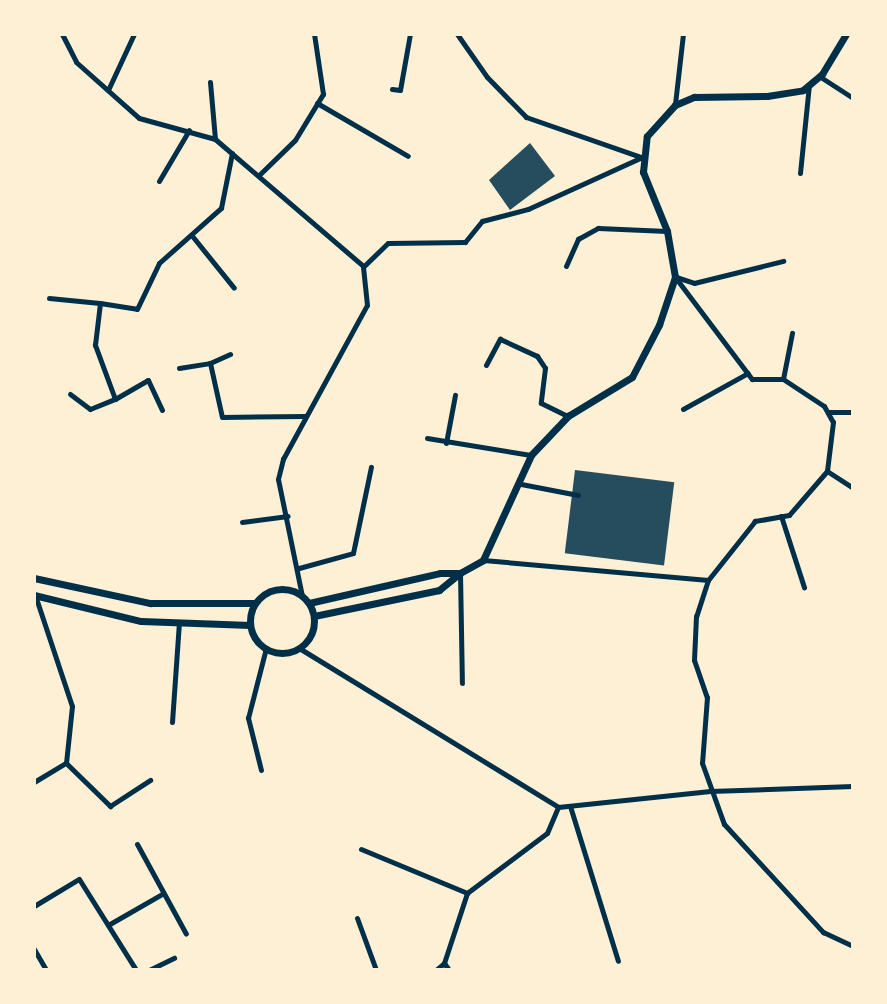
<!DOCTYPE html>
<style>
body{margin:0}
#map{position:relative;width:887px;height:1004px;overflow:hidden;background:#fdf0d5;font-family:"Zilla Slab",serif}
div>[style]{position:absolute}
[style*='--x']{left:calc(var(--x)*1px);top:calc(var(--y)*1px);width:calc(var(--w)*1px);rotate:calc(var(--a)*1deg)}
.building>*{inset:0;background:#264d5e;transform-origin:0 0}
.minor>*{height:5px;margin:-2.5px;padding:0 2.5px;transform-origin:2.5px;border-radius:2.5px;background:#003049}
.secondary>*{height:7px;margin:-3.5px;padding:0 3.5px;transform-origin:3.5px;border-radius:3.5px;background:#003049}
.secondary>.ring{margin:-3.5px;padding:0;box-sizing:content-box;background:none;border:7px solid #003049;border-radius:50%}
span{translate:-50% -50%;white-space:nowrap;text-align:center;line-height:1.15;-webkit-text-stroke:7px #fdf0d5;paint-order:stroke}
.frame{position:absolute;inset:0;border:36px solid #fdf0d5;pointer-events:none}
</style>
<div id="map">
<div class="building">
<div style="clip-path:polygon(530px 143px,555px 176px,510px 210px,489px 180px)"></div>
<div style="left:575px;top:470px;width:100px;height:84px;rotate:7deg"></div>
</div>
<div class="minor">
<div style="--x:62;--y:34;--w:31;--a:63"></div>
<div style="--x:76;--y:62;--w:84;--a:41.6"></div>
<div style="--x:139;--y:118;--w:79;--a:15.4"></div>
<div style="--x:215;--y:139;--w:195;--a:40.6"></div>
<div style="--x:457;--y:34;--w:52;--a:55.1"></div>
<div style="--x:487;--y:77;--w:56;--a:45.7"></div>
<div style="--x:526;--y:117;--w:122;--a:19.2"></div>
<div style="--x:819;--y:76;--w:40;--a:32.9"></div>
<div style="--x:210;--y:82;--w:57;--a:85"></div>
<div style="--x:392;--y:89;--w:8;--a:7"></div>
<div style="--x:400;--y:90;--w:57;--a:-79.9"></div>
<div style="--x:108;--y:90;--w:62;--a:-65.1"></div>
<div style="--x:317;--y:103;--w:105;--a:30.2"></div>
<div style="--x:675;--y:104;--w:70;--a:-83.5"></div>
<div style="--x:800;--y:173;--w:88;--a:-84.2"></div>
<div style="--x:259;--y:175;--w:50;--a:-44.2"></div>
<div style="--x:295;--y:140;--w:54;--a:-58.7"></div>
<div style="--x:323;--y:94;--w:61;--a:-98.5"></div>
<div style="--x:159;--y:181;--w:59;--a:-59.5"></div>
<div style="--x:193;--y:237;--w:65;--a:51.2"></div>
<div style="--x:364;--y:266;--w:33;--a:-44"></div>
<div style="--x:388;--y:243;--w:77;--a:-0.7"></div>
<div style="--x:465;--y:242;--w:27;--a:-51"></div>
<div style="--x:482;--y:221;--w:48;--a:-14.6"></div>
<div style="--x:528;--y:209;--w:125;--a:-24.5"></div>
<div style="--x:566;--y:266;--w:30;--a:-66"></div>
<div style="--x:578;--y:239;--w:23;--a:-29"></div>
<div style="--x:598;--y:228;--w:69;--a:2.5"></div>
<div style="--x:675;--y:277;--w:128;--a:53"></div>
<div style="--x:752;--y:379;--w:31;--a:0"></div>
<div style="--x:783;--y:379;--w:49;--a:33.4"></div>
<div style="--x:824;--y:406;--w:18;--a:61"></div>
<div style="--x:833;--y:422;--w:49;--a:97"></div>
<div style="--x:827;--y:471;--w:58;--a:130.8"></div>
<div style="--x:789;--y:515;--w:35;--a:170"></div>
<div style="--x:755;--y:521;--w:75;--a:128.5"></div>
<div style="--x:708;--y:580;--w:38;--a:108"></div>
<div style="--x:696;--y:616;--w:44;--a:92.6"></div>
<div style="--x:694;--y:660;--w:39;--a:71"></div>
<div style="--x:707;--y:697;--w:66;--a:94.3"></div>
<div style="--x:702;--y:763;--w:65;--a:70.2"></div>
<div style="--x:724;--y:824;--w:147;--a:47.5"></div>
<div style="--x:823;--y:932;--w:33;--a:25"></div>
<div style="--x:676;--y:277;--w:19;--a:18"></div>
<div style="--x:694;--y:283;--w:92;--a:-13.9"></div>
<div style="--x:49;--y:298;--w:51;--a:5.6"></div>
<div style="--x:210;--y:363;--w:22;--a:-24"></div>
<div style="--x:486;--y:365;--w:30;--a:-62"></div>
<div style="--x:500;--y:339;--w:41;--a:24.7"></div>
<div style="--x:537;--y:356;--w:14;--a:56"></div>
<div style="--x:545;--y:368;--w:35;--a:97"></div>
<div style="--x:541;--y:403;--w:30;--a:26"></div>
<div style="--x:179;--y:368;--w:31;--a:-9"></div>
<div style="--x:210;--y:363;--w:55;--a:77.5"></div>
<div style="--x:222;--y:417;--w:83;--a:-0.7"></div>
<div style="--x:783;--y:379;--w:47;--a:-78.9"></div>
<div style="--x:70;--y:394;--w:25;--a:37"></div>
<div style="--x:90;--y:409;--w:27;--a:-22"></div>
<div style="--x:115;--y:399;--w:58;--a:-110.3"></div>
<div style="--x:95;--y:345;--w:42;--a:-83.2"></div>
<div style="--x:100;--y:303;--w:37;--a:9"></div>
<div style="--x:137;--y:309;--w:51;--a:-64.4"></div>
<div style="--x:159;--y:263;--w:83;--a:-41.6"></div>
<div style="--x:221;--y:208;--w:56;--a:-78.7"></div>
<div style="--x:115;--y:399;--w:38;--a:-30"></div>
<div style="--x:148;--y:380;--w:33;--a:65"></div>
<div style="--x:683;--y:409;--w:74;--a:-29"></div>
<div style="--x:828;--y:412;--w:25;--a:0"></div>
<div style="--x:427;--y:438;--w:105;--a:9.3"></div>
<div style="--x:446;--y:443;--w:49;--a:-79.4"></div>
<div style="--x:827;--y:471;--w:31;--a:33"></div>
<div style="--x:521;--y:484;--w:58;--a:10.9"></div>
<div style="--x:781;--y:516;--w:75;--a:72.1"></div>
<div style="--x:242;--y:522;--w:46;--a:-7.4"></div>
<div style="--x:483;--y:560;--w:226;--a:5.1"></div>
<div style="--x:299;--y:568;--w:56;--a:-15.5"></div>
<div style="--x:353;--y:553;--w:88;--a:-78.2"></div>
<div style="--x:460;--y:573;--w:110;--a:89"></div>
<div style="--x:35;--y:595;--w:117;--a:71.6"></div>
<div style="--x:72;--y:706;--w:57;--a:96"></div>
<div style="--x:302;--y:596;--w:119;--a:-101.6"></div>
<div style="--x:278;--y:479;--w:21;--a:-76"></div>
<div style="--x:283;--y:459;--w:175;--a:-61.4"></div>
<div style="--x:367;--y:305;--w:39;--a:-96"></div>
<div style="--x:299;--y:648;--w:304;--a:31.5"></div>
<div style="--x:558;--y:807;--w:153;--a:-6"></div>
<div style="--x:710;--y:791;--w:143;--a:-2"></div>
<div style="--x:172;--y:722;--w:100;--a:-86"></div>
<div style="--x:66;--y:763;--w:62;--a:44.3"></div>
<div style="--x:110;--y:806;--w:48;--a:-33"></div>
<div style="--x:261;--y:770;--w:54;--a:-104"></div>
<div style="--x:248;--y:718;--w:72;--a:-75.6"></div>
<div style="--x:34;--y:782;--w:37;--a:-31"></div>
<div style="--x:570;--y:806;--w:162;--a:72.8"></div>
<div style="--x:137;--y:844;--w:102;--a:61.4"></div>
<div style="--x:361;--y:849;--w:115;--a:22.5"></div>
<div style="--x:34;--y:906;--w:52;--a:-31"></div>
<div style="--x:79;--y:879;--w:107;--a:57.9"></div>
<div style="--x:357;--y:918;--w:55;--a:69.9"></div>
<div style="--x:108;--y:925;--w:62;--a:-29.9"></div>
<div style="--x:34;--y:949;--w:24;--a:60"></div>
<div style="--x:444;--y:963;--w:9;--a:54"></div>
<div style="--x:149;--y:970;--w:28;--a:-26"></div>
<div style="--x:436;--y:970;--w:11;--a:-41"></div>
<div style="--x:444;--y:963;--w:74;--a:-71.8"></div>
<div style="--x:467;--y:893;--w:100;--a:-36.9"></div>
<div style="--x:547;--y:833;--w:28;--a:-67"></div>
</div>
<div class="secondary">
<div style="--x:34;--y:578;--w:119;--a:12.2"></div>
<div style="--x:150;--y:603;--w:105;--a:0"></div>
<div class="ring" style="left:250px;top:589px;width:57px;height:57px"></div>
<div style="--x:34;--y:595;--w:110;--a:13.7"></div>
<div style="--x:141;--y:621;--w:109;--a:2.1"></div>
<div style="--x:309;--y:603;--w:134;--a:-12.9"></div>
<div style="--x:440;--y:573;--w:20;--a:0"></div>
<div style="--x:460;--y:573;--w:26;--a:-29"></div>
<div style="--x:483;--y:560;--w:115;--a:-65.4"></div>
<div style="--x:531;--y:455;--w:54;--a:-46.5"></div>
<div style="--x:568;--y:416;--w:75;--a:-31.4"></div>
<div style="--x:632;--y:377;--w:59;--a:-62.6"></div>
<div style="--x:659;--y:325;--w:51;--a:-71.6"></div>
<div style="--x:675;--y:277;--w:47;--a:-99.9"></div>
<div style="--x:667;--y:231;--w:64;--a:-112.1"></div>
<div style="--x:643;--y:172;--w:36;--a:-84"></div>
<div style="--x:647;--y:136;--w:42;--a:-47.9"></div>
<div style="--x:675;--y:105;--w:21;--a:-23"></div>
<div style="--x:694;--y:97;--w:73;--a:-0.8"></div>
<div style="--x:767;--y:96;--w:36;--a:-9"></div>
<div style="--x:803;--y:90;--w:25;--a:-40"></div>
<div style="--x:822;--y:74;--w:47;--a:-59"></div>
<div style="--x:314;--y:616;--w:128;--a:-11.7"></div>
<div style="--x:439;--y:590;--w:27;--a:-39"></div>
</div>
<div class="frame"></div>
</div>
